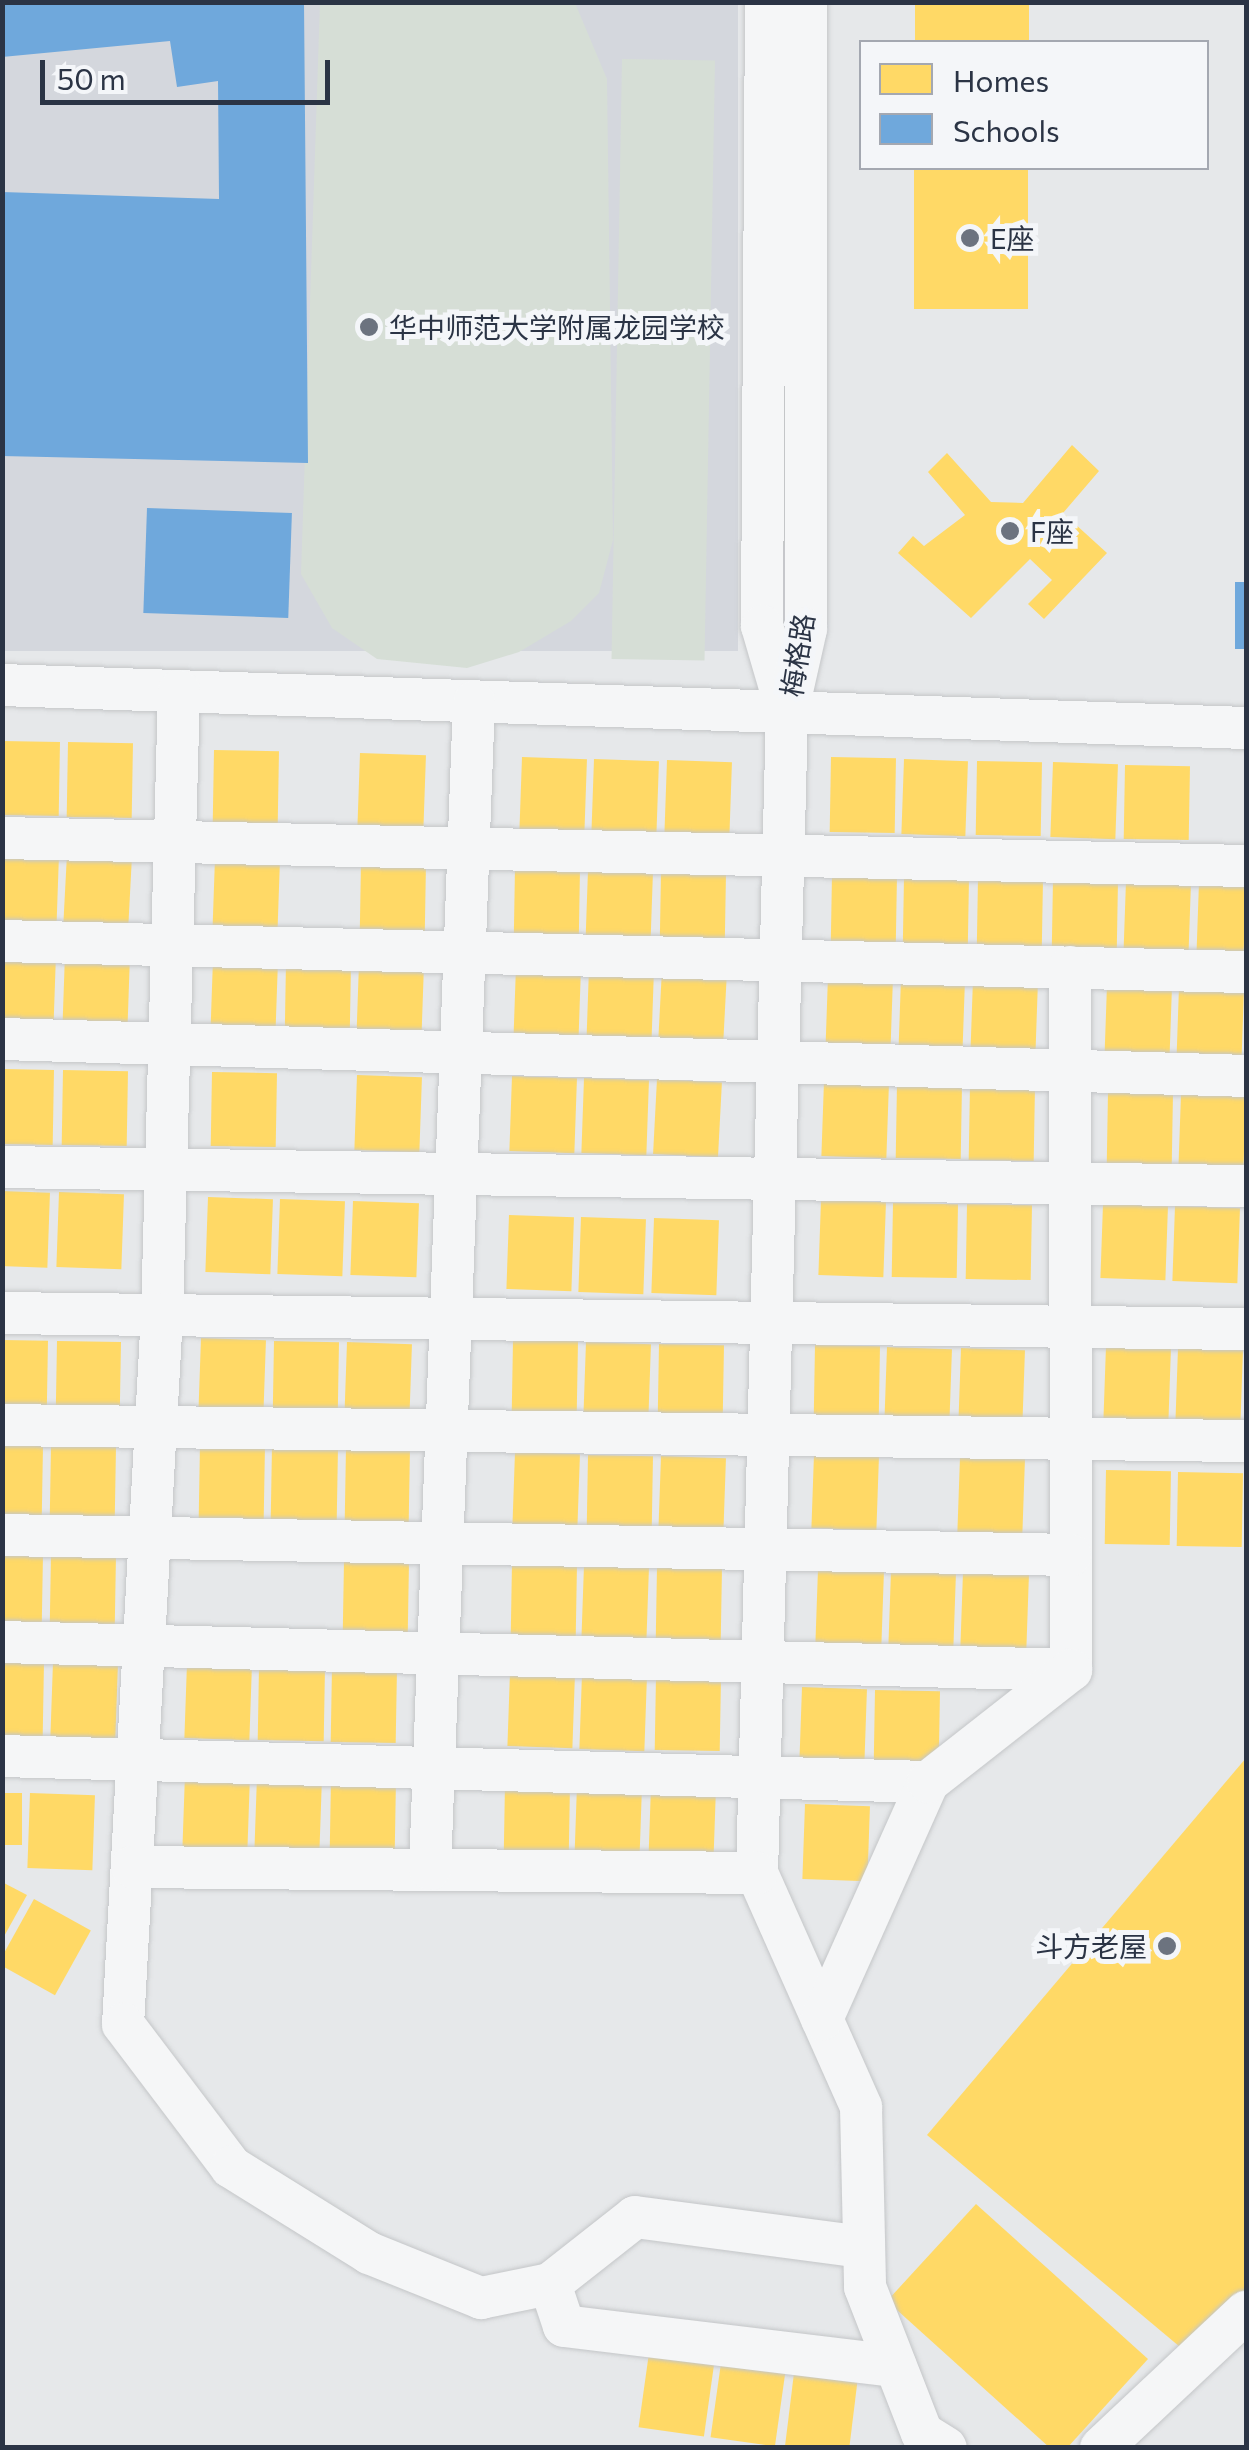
<!DOCTYPE html>
<meta charset="utf-8">
<style>
body{margin:0}
#map{position:relative;width:1249px;height:2450px;overflow:hidden;background:#e6e8ea;font-family:Commissioner,"Noto Sans SC",sans-serif}
div>[style]{position:absolute}
[style*='--x']{left:calc(var(--x)*1px);top:calc(var(--y)*1px);width:calc(var(--w)*1px);rotate:calc(var(--a)*1deg)}
.built>*{inset:0;background:#d4d7dd;transform-origin:0 0}
.green>*{inset:0;background:#d6ded6;transform-origin:0 0}
.homes>*{inset:0;background:#ffd966;transform-origin:0 0}
.schools>*{inset:0;background:#6fa8dc;transform-origin:0 0}
.roads{filter:drop-shadow(0 0 2px #c4c6c8) drop-shadow(0 0 2px #c4c6c8)}
.minor>*{height:42px;margin:-21px;padding:0 21px;transform-origin:21px;border-radius:21px;background:#f5f6f7}
.dots>*{width:28px;height:28px;translate:-50% -50%;box-sizing:border-box;border:5px solid #f4f6f9;border-radius:50%}
span{translate:-50% -50%;white-space:nowrap;text-align:center;line-height:1.15;-webkit-text-stroke:10px #f4f6f9;paint-order:stroke}
.poi-label{font-size:28px;color:#2b3445}
.left{translate:0 -50%;text-align:left}
.right{translate:-100% -50%;text-align:right}
.street-label{font-size:28px;color:#2b3445}
.frame{position:absolute;inset:0;border:5px solid #2b3445;pointer-events:none}
.legend{position:absolute;left:859px;top:40px;width:350px;height:130px;box-sizing:border-box;background:#f4f6f9;border:2px solid #a4a8b1;margin:0;padding:12px 18px;list-style:none;font-size:30px;color:#2b3445}
.legend li{display:flex;align-items:center;gap:20px;height:50px}
.legend b{width:50px;border:2px solid #a4a8b1}
.scale{position:absolute;left:40px;top:60px;width:290px;height:45px;box-sizing:border-box;border:5px solid #2b3445;border-top:0;padding-left:12px;font-size:30px;line-height:35px;white-space:nowrap;color:#2b3445;-webkit-text-stroke:8px #f4f6f9;paint-order:stroke}
</style>
<div id="map">
<div class="built">
<div style="left:2px;top:3px;width:736px;height:648px"></div>
</div>
<div class="green">
<div style="clip-path:polygon(320px 2px,575px 3px,607px 79px,613px 540px,599px 593px,571px 621px,519px 652px,467px 668px,377px 659px,332px 628px,301px 574px)"></div>
<div style="left:622px;top:59px;width:93px;height:600px;rotate:1deg"></div>
</div>
<div class="homes">
<div style="left:915px;top:2px;width:114px;height:40px"></div>
<div style="left:914px;top:168px;width:114px;height:141px"></div>
<div style="clip-path:polygon(1072px 445px,1099px 471px,1063px 513px,1107px 553px,1044px 619px,1028px 604px,1052px 580px,1030px 559px,971px 618px,898px 553px,913px 536px,924px 546px,965px 515px,928px 472px,947px 453px,991px 502px,1023px 503px)"></div>
<div style="left:2px;top:741px;width:58px;height:74px;rotate:1deg"></div>
<div style="left:68px;top:742px;width:65px;height:75px;rotate:1deg"></div>
<div style="left:214px;top:750px;width:65px;height:74px;rotate:1deg"></div>
<div style="left:360px;top:753px;width:66px;height:75px;rotate:2deg"></div>
<div style="left:522px;top:757px;width:65px;height:74px;rotate:2deg"></div>
<div style="left:831px;top:757px;width:65px;height:75px;rotate:1deg"></div>
<div style="left:594px;top:759px;width:65px;height:75px;rotate:2deg"></div>
<div style="left:904px;top:759px;width:64px;height:75px;rotate:2deg"></div>
<div style="left:667px;top:760px;width:65px;height:75px;rotate:2deg"></div>
<div style="left:977px;top:761px;width:65px;height:74px;rotate:1deg"></div>
<div style="left:1053px;top:762px;width:65px;height:75px;rotate:2deg"></div>
<div style="left:1125px;top:765px;width:65px;height:74px;rotate:1deg"></div>
<div style="left:2px;top:853px;width:57px;height:75px;rotate:2deg"></div>
<div style="left:67px;top:854px;width:65px;height:75px;rotate:3deg"></div>
<div style="left:215px;top:858px;width:65px;height:74px;rotate:2deg"></div>
<div style="left:361px;top:862px;width:65px;height:74px;rotate:1deg"></div>
<div style="left:515px;top:868px;width:65px;height:74px;rotate:1deg"></div>
<div style="left:588px;top:870px;width:65px;height:75px;rotate:2deg"></div>
<div style="left:661px;top:872px;width:65px;height:74px;rotate:1deg"></div>
<div style="left:832px;top:874px;width:65px;height:75px;rotate:1deg"></div>
<div style="left:904px;top:877px;width:65px;height:74px;rotate:1deg"></div>
<div style="left:978px;top:878px;width:65px;height:74px;rotate:1deg"></div>
<div style="left:1053px;top:879px;width:65px;height:75px;rotate:1deg"></div>
<div style="left:1126px;top:881px;width:65px;height:75px;rotate:2deg"></div>
<div style="left:1199px;top:882px;width:47px;height:75px;rotate:2deg"></div>
<div style="left:2px;top:953px;width:54px;height:75px;rotate:2deg"></div>
<div style="left:65px;top:954px;width:65px;height:75px;rotate:2deg"></div>
<div style="left:213px;top:959px;width:65px;height:75px;rotate:2deg"></div>
<div style="left:286px;top:962px;width:65px;height:74px;rotate:1deg"></div>
<div style="left:359px;top:963px;width:65px;height:74px;rotate:2deg"></div>
<div style="left:516px;top:966px;width:65px;height:75px;rotate:2deg"></div>
<div style="left:589px;top:968px;width:65px;height:75px;rotate:2deg"></div>
<div style="left:662px;top:969px;width:65px;height:75px;rotate:3deg"></div>
<div style="left:828px;top:976px;width:65px;height:74px;rotate:2deg"></div>
<div style="left:901px;top:978px;width:64px;height:75px;rotate:2deg"></div>
<div style="left:973px;top:979px;width:65px;height:75px;rotate:2deg"></div>
<div style="left:1107px;top:985px;width:65px;height:75px;rotate:2deg"></div>
<div style="left:1179px;top:987px;width:65px;height:75px;rotate:2deg"></div>
<div style="left:2px;top:1069px;width:52px;height:75px;rotate:1deg"></div>
<div style="left:63px;top:1070px;width:65px;height:75px;rotate:1deg"></div>
<div style="left:212px;top:1072px;width:65px;height:74px;rotate:1deg"></div>
<div style="left:357px;top:1075px;width:65px;height:75px;rotate:2deg"></div>
<div style="left:512px;top:1076px;width:65px;height:75px;rotate:2deg"></div>
<div style="left:584px;top:1078px;width:65px;height:75px;rotate:2deg"></div>
<div style="left:657px;top:1079px;width:65px;height:75px;rotate:3deg"></div>
<div style="left:824px;top:1081px;width:65px;height:75px;rotate:2deg"></div>
<div style="left:897px;top:1084px;width:65px;height:74px;rotate:1deg"></div>
<div style="left:970px;top:1085px;width:65px;height:75px;rotate:1deg"></div>
<div style="left:1108px;top:1092px;width:65px;height:74px;rotate:1deg"></div>
<div style="left:1181px;top:1094px;width:65px;height:74px;rotate:2deg"></div>
<div style="left:2px;top:1191px;width:48px;height:75px;rotate:2deg"></div>
<div style="left:59px;top:1192px;width:65px;height:75px;rotate:2deg"></div>
<div style="left:208px;top:1197px;width:65px;height:75px;rotate:2deg"></div>
<div style="left:280px;top:1199px;width:65px;height:75px;rotate:2deg"></div>
<div style="left:821px;top:1200px;width:65px;height:75px;rotate:2deg"></div>
<div style="left:353px;top:1201px;width:66px;height:74px;rotate:2deg"></div>
<div style="left:893px;top:1203px;width:65px;height:74px;rotate:1deg"></div>
<div style="left:967px;top:1204px;width:65px;height:75px;rotate:1deg"></div>
<div style="left:1103px;top:1204px;width:65px;height:74px;rotate:2deg"></div>
<div style="left:1175px;top:1206px;width:65px;height:75px;rotate:2deg"></div>
<div style="left:509px;top:1215px;width:65px;height:74px;rotate:2deg"></div>
<div style="left:581px;top:1217px;width:65px;height:75px;rotate:2deg"></div>
<div style="left:654px;top:1218px;width:65px;height:75px;rotate:2deg"></div>
<div style="left:201px;top:1338px;width:65px;height:75px;rotate:2deg"></div>
<div style="left:2px;top:1340px;width:46px;height:75px;rotate:1deg"></div>
<div style="left:513px;top:1340px;width:65px;height:74px;rotate:1deg"></div>
<div style="left:57px;top:1341px;width:64px;height:74px;rotate:1deg"></div>
<div style="left:274px;top:1341px;width:65px;height:74px;rotate:1deg"></div>
<div style="left:347px;top:1342px;width:65px;height:75px;rotate:2deg"></div>
<div style="left:586px;top:1342px;width:65px;height:74px;rotate:2deg"></div>
<div style="left:659px;top:1344px;width:65px;height:74px;rotate:1deg"></div>
<div style="left:815px;top:1345px;width:65px;height:74px;rotate:1deg"></div>
<div style="left:1106px;top:1346px;width:65px;height:75px;rotate:2deg"></div>
<div style="left:887px;top:1347px;width:65px;height:74px;rotate:2deg"></div>
<div style="left:961px;top:1348px;width:64px;height:75px;rotate:2deg"></div>
<div style="left:1178px;top:1348px;width:65px;height:75px;rotate:2deg"></div>
<div style="left:200px;top:1444px;width:65px;height:74px;rotate:1deg"></div>
<div style="left:2px;top:1445px;width:41px;height:75px;rotate:1deg"></div>
<div style="left:51px;top:1446px;width:65px;height:74px;rotate:1deg"></div>
<div style="left:272px;top:1446px;width:66px;height:74px;rotate:1deg"></div>
<div style="left:346px;top:1447px;width:64px;height:75px;rotate:1deg"></div>
<div style="left:515px;top:1452px;width:65px;height:75px;rotate:2deg"></div>
<div style="left:814px;top:1454px;width:65px;height:74px;rotate:2deg"></div>
<div style="left:588px;top:1455px;width:65px;height:75px;rotate:1deg"></div>
<div style="left:661px;top:1456px;width:65px;height:75px;rotate:2deg"></div>
<div style="left:960px;top:1457px;width:65px;height:75px;rotate:2deg"></div>
<div style="left:1106px;top:1470px;width:65px;height:74px;rotate:1deg"></div>
<div style="left:1178px;top:1472px;width:65px;height:74px;rotate:1deg"></div>
<div style="left:2px;top:1553px;width:41px;height:75px;rotate:1deg"></div>
<div style="left:51px;top:1554px;width:65px;height:74px;rotate:1deg"></div>
<div style="left:344px;top:1561px;width:65px;height:74px;rotate:1deg"></div>
<div style="left:512px;top:1563px;width:65px;height:75px;rotate:1deg"></div>
<div style="left:584px;top:1565px;width:65px;height:75px;rotate:2deg"></div>
<div style="left:657px;top:1567px;width:65px;height:74px;rotate:1deg"></div>
<div style="left:818px;top:1569px;width:66px;height:74px;rotate:2deg"></div>
<div style="left:891px;top:1571px;width:65px;height:75px;rotate:2deg"></div>
<div style="left:963px;top:1572px;width:66px;height:75px;rotate:2deg"></div>
<div style="left:2px;top:1661px;width:42px;height:75px;rotate:1deg"></div>
<div style="left:53px;top:1662px;width:65px;height:75px;rotate:2deg"></div>
<div style="left:187px;top:1663px;width:65px;height:75px;rotate:2deg"></div>
<div style="left:259px;top:1666px;width:66px;height:74px;rotate:1deg"></div>
<div style="left:332px;top:1667px;width:65px;height:75px;rotate:1deg"></div>
<div style="left:510px;top:1672px;width:65px;height:74px;rotate:2deg"></div>
<div style="left:582px;top:1674px;width:65px;height:75px;rotate:2deg"></div>
<div style="left:656px;top:1676px;width:65px;height:74px;rotate:1deg"></div>
<div style="left:802px;top:1687px;width:65px;height:75px;rotate:2deg"></div>
<div style="left:875px;top:1690px;width:65px;height:74px;rotate:1deg"></div>
<div style="clip-path:polygon(1246px 1758px,1246px 2292px,1192px 2357px,927px 2135px)"></div>
<div style="left:185px;top:1774px;width:65px;height:75px;rotate:2deg"></div>
<div style="left:257px;top:1776px;width:65px;height:75px;rotate:2deg"></div>
<div style="left:331px;top:1778px;width:65px;height:74px;rotate:1deg"></div>
<div style="left:505px;top:1783px;width:65px;height:75px;rotate:1deg"></div>
<div style="left:577px;top:1785px;width:65px;height:75px;rotate:2deg"></div>
<div style="left:651px;top:1786px;width:65px;height:75px;rotate:2deg"></div>
<div style="left:2px;top:1793px;width:20px;height:52px"></div>
<div style="left:30px;top:1793px;width:65px;height:75px;rotate:2deg"></div>
<div style="left:805px;top:1804px;width:65px;height:75px;rotate:2deg"></div>
<div style="clip-path:polygon(2px 1882px,27px 1895px,2px 1940px)"></div>
<div style="left:34px;top:1899px;width:65px;height:74px;rotate:29deg"></div>
<div style="clip-path:polygon(976px 2204px,1148px 2359px,1067px 2448px,1050px 2448px,887px 2301px)"></div>
<div style="left:649px;top:2353px;width:66px;height:75px;rotate:8deg"></div>
<div style="left:721px;top:2363px;width:65px;height:75px;rotate:8deg"></div>
<div style="left:794px;top:2373px;width:64px;height:74px;rotate:7deg"></div>
</div>
<div class="schools">
<div style="clip-path:polygon(2px 2px,304px 2px,308px 463px,2px 456px,2px 192px,219px 199px,218px 81px,177px 87px,170px 41px,2px 57px)"></div>
<div style="left:147px;top:508px;width:145px;height:105px;rotate:2deg"></div>
<div style="left:1235px;top:582px;width:11px;height:67px"></div>
</div>
<div class="roads">
<div class="minor">
<div style="--x:766;--y:2;--w:624;--a:90.37"></div>
<div style="--x:762;--y:626;--w:85;--a:73.7"></div>
<div style="--x:806;--y:2;--w:627;--a:90"></div>
<div style="--x:806;--y:629;--w:86;--a:102.7"></div>
<div style="--x:787;--y:713;--w:1160;--a:91.48"></div>
<div style="--x:757;--y:1873;--w:256;--a:66"></div>
<div style="--x:861;--y:2107;--w:180;--a:88.7"></div>
<div style="--x:865;--y:2287;--w:157;--a:68.7"></div>
<div style="--x:922;--y:2433;--w:28;--a:32"></div>
<div style="--x:2;--y:685;--w:1245;--a:1.98"></div>
<div style="--x:179;--y:691;--w:623;--a:91.56"></div>
<div style="--x:162;--y:1314;--w:711;--a:93.14"></div>
<div style="--x:123;--y:2024;--w:179;--a:52.9"></div>
<div style="--x:231;--y:2167;--w:163;--a:31.9"></div>
<div style="--x:369;--y:2253;--w:121;--a:21.9"></div>
<div style="--x:481;--y:2298;--w:70;--a:-11.5"></div>
<div style="--x:550;--y:2284;--w:108;--a:-38.2"></div>
<div style="--x:635;--y:2217;--w:231;--a:7.5"></div>
<div style="--x:2;--y:838;--w:1244;--a:1.29"></div>
<div style="--x:2;--y:941;--w:1244;--a:1.43"></div>
<div style="--x:1070;--y:967;--w:703;--a:89.92"></div>
<div style="--x:2;--y:1039;--w:1245;--a:1.7"></div>
<div style="--x:2;--y:1167;--w:1244;--a:0.88"></div>
<div style="--x:2;--y:1313;--w:1244;--a:0.74"></div>
<div style="--x:2;--y:1425;--w:1244;--a:0.74"></div>
<div style="--x:2;--y:1535;--w:1069;--a:1.07"></div>
<div style="--x:2;--y:1642;--w:1069;--a:1.5"></div>
<div style="--x:2;--y:1756;--w:926;--a:1.61"></div>
<div style="--x:132;--y:1867;--w:625;--a:0.55"></div>
<div style="--x:430;--y:1869;--w:1168;--a:-87.84"></div>
<div style="--x:822;--y:2019;--w:260;--a:-65.9"></div>
<div style="--x:928;--y:1782;--w:182;--a:-38.1"></div>
<div style="--x:550;--y:2284;--w:44;--a:71.6"></div>
<div style="--x:564;--y:2326;--w:334;--a:6.9"></div>
<div style="--x:1101;--y:2448;--w:199;--a:-43.2"></div>
</div>
</div>
<div class="dots">
<div style="left:970px;top:238px;background:#6c737f"></div>
<div style="left:369px;top:327px;background:#6c737f"></div>
<div style="left:1010px;top:531px;background:#6c737f"></div>
<div style="left:1167px;top:1946px;background:#6c737f"></div>
</div>
<div class="poi-label">
<span class="left" style="left:990px;top:238px">E座</span>
<span class="left" style="left:389px;top:327px">华中师范大学附属龙园学校</span>
<span class="left" style="left:1030px;top:531px">F座</span>
<span class="right" style="left:1147px;top:1946px">斗方老屋</span>
</div>
<div class="street-label">
<span style="left:797px;top:655px;rotate:-81deg">梅格路</span>
</div>
<div class="frame"></div>
<ul class="legend">
<li><b style="height:28px;background:#ffd966"></b>Homes</li>
<li><b style="height:28px;background:#6fa8dc"></b>Schools</li>
</ul>
<div class="scale">50 m</div>
</div>
